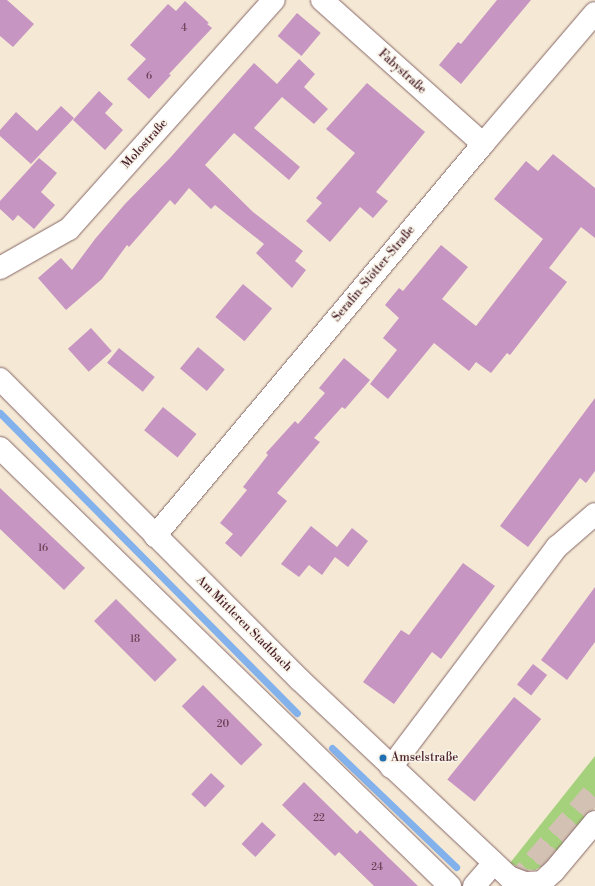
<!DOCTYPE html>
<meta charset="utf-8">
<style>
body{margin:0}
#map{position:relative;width:595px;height:886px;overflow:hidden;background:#f5e9d5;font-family:"Libre Bodoni",serif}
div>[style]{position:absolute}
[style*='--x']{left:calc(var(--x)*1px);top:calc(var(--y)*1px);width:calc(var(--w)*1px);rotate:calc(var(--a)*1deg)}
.green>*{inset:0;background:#a5d07c}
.stream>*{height:7px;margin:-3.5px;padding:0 3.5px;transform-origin:3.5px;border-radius:3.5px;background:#82b1ec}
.building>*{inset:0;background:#c695c2;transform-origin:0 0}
.primary-tunnel>*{height:22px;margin-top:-11px;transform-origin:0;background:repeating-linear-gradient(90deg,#d3c1b3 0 22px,transparent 0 33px)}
.roads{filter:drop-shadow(0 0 1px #866666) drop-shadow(0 0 1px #866666)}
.street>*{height:22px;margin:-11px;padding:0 11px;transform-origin:11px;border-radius:11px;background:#fff}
.dots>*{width:11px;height:11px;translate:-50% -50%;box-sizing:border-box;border:2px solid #f7f3e8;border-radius:50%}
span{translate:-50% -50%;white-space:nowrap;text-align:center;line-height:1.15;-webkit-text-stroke:3px #f7f3e8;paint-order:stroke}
.number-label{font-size:10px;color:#693c51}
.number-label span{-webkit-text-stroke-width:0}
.street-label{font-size:12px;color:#4a1f2b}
.poi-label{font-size:12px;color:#4a1f2b}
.left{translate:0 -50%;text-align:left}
</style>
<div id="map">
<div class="green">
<div style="clip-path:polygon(595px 756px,595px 807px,551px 861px,535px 870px,522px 869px,510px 863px)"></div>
</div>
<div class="stream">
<div style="--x:0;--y:413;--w:422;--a:45.3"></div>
<div style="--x:332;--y:748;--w:172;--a:43.8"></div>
</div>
<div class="building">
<div style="clip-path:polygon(0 0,7px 0,34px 24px,13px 47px,0 36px)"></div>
<div style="clip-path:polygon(497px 0,531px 0,461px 84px,439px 65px,458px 42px,461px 44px)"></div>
<div style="clip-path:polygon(185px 1px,209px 23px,207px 24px,212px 28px,169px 74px,171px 75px,149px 99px,127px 79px,146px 59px,130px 45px,168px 4px,176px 11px)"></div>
<div style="left:297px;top:13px;width:31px;height:30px;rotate:40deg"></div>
<div style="clip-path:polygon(299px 59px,315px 74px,304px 87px,328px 109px,314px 124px,282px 97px,254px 128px,300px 167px,289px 180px,234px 133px,205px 165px,253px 212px,303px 251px,295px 261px,306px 270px,292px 288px,256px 253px,264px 244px,215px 205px,211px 209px,189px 188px,175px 205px,170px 200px,129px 247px,127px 245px,102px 279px,66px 310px,38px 278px,61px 258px,72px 270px,95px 239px,125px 204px,170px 158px,254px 63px,277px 84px)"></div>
<div style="clip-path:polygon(367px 83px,425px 132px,376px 192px,388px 201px,373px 218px,360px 207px,330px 242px,306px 221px,322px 203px,316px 198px,355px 153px,326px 129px)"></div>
<div style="clip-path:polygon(99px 91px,113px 104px,105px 113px,123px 130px,105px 150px,73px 120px)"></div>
<div style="clip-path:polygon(61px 106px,74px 118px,31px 164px,0 136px,0 130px,16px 112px,37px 131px)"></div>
<div style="clip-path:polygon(553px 154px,595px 188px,595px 238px,581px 227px,549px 268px,567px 282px,510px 355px,507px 353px,491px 373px,476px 362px,469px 371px,434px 343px,388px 399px,370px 384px,397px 350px,383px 338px,399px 318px,385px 305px,399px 288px,403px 291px,441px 245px,468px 267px,442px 299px,476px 326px,543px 239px,494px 199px,526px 161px,538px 171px)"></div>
<div style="clip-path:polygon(39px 158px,57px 173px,41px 192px,55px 205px,34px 229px,18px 215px,13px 221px,0 209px,0 201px)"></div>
<div style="left:243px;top:284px;width:38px;height:43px;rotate:40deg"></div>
<div style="left:91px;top:328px;width:31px;height:31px;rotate:48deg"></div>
<div style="left:198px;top:347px;width:35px;height:28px;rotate:40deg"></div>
<div style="left:119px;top:348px;width:46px;height:19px;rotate:39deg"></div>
<div style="clip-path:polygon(344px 358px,370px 380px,345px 409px,342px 407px,314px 438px,320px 442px,277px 493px,287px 501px,241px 557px,225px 543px,233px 534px,220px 523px,247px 490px,243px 487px,268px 455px,266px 453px,295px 421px,298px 424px,325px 393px,319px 388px)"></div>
<div style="clip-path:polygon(595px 398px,595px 471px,586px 483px,580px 478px,528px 547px,500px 526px)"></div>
<div style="left:163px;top:407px;width:43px;height:30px;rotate:39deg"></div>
<div style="clip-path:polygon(0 488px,85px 568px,64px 590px,0 529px)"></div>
<div style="clip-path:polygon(311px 526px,337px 547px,352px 528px,368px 541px,348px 567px,335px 557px,322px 575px,309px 565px,299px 577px,281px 564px)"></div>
<div style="clip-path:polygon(463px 563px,495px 586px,441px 659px,432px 652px,394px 704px,363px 682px,401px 630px,409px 635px)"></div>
<div style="clip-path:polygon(595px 587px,595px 642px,567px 680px,541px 660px)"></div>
<div style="left:116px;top:599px;width:86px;height:31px;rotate:45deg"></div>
<div style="left:533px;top:664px;width:18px;height:26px;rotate:38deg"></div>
<div style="left:203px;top:685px;width:84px;height:30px;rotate:45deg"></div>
<div style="left:514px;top:697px;width:35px;height:106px;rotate:39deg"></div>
<div style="left:211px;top:773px;width:19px;height:29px;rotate:43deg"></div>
<div style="clip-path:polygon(304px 782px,357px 834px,360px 830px,418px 886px,374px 886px,339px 852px,335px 856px,282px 805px)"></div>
<div style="left:262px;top:822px;width:19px;height:30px;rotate:43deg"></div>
</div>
<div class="primary-tunnel">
<div style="--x:513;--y:886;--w:125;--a:-49.2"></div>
</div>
<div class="roads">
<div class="street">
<div style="--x:322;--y:0;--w:216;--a:41.8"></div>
<div style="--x:0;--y:268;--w:79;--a:-29.5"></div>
<div style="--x:69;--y:229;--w:307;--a:-48.2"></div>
<div style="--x:0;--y:379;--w:424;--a:45.1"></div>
<div style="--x:299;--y:679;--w:289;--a:43.3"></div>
<div style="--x:509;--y:877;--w:17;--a:21"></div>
<div style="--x:525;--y:883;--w:17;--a:-3"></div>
<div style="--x:542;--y:882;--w:16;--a:-43"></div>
<div style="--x:554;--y:871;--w:64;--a:-50.1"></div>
<div style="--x:0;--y:448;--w:628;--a:44.23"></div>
<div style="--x:155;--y:536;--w:511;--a:-50.08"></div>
<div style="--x:483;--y:144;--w:172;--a:-49.5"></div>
<div style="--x:391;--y:767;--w:276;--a:-53"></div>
<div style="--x:557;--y:547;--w:50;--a:-41"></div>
<div style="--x:474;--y:886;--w:30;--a:-49"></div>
</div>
</div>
<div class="dots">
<div style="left:383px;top:758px;background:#1f6fb2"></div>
</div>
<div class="number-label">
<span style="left:184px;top:29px">4</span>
<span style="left:149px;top:77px">6</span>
<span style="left:43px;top:549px">16</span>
<span style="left:135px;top:640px">18</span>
<span style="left:223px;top:725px">20</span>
<span style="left:319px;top:819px">22</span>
<span style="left:377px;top:868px">24</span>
</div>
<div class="street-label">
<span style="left:402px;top:72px;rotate:42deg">Fabystraße</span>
<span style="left:145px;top:144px;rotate:-48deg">Molostraße</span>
<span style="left:374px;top:274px;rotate:-50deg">Serafin-Stötter-Straße</span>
<span style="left:244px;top:624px;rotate:45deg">Am Mittleren Stadtbach</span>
</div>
<div class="poi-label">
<span class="left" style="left:391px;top:758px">Amselstraße</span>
</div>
</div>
